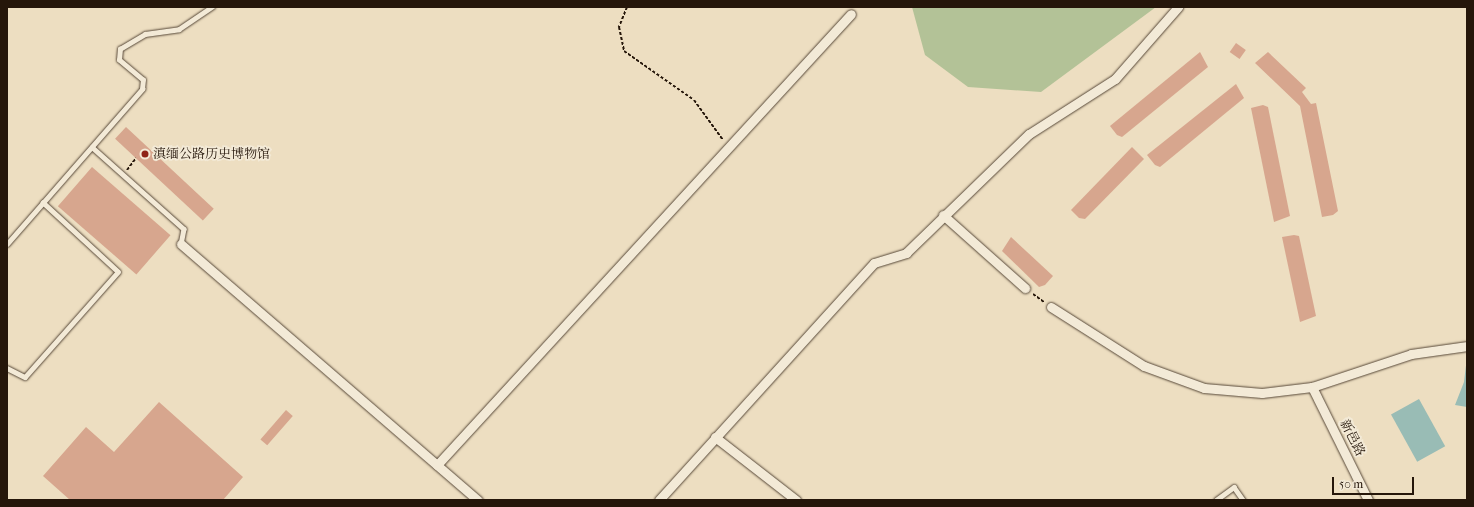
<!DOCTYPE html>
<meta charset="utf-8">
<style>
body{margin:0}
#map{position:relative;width:1474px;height:507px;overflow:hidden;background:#eddec1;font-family:"IM FELL French Canon","Noto Serif SC",serif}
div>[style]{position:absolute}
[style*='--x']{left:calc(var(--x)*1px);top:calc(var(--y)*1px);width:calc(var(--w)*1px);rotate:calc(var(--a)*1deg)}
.green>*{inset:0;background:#b3c297}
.water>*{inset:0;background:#99bcb5;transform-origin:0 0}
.building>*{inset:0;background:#d7a68e;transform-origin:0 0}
.path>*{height:2px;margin-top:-1px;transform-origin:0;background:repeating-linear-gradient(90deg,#25160a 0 3px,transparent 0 5px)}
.roads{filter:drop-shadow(0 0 1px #574838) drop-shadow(0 0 1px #574838)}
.service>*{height:4.5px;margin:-2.25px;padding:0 2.25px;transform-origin:2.25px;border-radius:2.25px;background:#f3ead7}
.minor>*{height:9px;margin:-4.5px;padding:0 4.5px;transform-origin:4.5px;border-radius:4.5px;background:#f3ead7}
.dots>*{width:11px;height:11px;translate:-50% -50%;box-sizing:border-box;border:2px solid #f3ead7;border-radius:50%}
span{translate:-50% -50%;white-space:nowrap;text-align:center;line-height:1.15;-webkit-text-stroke:3.5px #f3ead7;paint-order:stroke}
.poi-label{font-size:13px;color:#25160a}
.left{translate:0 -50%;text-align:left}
.street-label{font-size:13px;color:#25160a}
.frame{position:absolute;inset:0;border:8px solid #25160a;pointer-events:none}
.scale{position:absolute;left:1332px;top:477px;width:82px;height:18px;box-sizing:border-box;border:2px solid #25160a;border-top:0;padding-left:5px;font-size:12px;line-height:14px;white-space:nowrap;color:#25160a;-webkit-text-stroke:3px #f3ead7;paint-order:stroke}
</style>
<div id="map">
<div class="green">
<div style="clip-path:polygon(912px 7px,1156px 7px,1041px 92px,968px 87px,925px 55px)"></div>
</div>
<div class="water">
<div style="clip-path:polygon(1467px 357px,1467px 407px,1455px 405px,1464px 382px)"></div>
<div style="left:1419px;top:399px;width:54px;height:32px;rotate:61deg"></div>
</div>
<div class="building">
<div style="left:1236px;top:43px;width:12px;height:11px;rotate:35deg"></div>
<div style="clip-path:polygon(1200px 52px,1208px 67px,1122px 137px,1117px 135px,1110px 126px)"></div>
<div style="clip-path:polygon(1268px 52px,1306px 88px,1302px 92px,1311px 104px,1316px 103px,1338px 211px,1333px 215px,1322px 217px,1300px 106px,1255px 63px)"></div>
<div style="clip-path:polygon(1236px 84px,1244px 98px,1160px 167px,1155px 165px,1147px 155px)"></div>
<div style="clip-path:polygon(1263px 105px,1268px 107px,1290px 216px,1274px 222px,1251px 108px)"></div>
<div style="left:126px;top:127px;width:120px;height:16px;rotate:43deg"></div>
<div style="clip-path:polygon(1132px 147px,1144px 159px,1085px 219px,1079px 218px,1071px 210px)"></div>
<div style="left:92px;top:167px;width:104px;height:52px;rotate:41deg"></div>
<div style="clip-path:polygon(1294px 235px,1299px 236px,1316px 316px,1300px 322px,1282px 237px)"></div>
<div style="clip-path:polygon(1011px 237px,1053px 276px,1045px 285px,1039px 287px,1002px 251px)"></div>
<div style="clip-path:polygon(159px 402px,243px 477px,223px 500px,70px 500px,43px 476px,86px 427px,114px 452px)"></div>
<div style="left:286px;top:410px;width:9px;height:39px;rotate:41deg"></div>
</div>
<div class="path">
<div style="--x:627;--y:7;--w:22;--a:112"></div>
<div style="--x:619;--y:27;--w:25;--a:78"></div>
<div style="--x:624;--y:51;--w:85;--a:35"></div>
<div style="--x:694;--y:100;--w:49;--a:54.1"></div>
<div style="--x:127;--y:170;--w:15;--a:-53"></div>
<div style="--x:1033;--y:294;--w:14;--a:36"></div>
</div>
<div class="roads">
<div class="service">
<div style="--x:92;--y:147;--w:123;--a:41.7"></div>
<div style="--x:184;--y:229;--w:15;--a:101"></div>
<div style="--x:7;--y:244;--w:206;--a:-48.9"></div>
<div style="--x:142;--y:89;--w:9;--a:-84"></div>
<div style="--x:143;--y:80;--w:31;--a:-140"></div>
<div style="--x:119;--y:60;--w:11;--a:-85"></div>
<div style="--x:120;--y:49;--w:29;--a:-31"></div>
<div style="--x:145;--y:34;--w:34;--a:-8"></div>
<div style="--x:179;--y:29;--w:40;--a:-34"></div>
<div style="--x:7;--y:368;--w:20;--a:27"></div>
<div style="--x:25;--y:377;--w:140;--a:-48.5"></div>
<div style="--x:118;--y:272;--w:102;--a:-137.4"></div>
<div style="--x:1216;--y:500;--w:22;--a:-36"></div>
<div style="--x:1234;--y:487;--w:16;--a:55"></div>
</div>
<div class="minor">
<div style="--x:943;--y:215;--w:110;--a:41.7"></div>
<div style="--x:181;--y:244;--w:392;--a:40.8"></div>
<div style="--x:1051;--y:307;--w:110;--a:32.4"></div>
<div style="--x:1144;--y:366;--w:64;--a:20.1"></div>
<div style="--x:1204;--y:388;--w:58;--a:4.9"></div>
<div style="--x:1262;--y:393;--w:50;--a:-6.8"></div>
<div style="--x:1312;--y:387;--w:104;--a:-18.4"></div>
<div style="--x:1411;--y:354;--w:57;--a:-8.1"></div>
<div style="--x:1312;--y:387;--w:126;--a:63.6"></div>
<div style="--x:715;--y:437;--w:103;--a:37.9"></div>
<div style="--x:437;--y:465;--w:612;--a:-47.45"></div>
<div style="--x:659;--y:500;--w:320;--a:-47.8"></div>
<div style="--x:874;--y:263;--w:34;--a:-17"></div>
<div style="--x:906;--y:253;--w:171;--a:-44.1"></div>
<div style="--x:1029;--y:134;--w:102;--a:-32.6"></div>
<div style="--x:1115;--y:79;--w:96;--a:-48.8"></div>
</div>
</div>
<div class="dots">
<div style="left:145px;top:154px;background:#8f2418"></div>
</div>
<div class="poi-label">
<span class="left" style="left:153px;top:154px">滇缅公路历史博物馆</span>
</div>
<div class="street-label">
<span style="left:1352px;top:438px;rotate:63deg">新邑路</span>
</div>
<div class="frame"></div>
<div class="scale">50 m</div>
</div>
